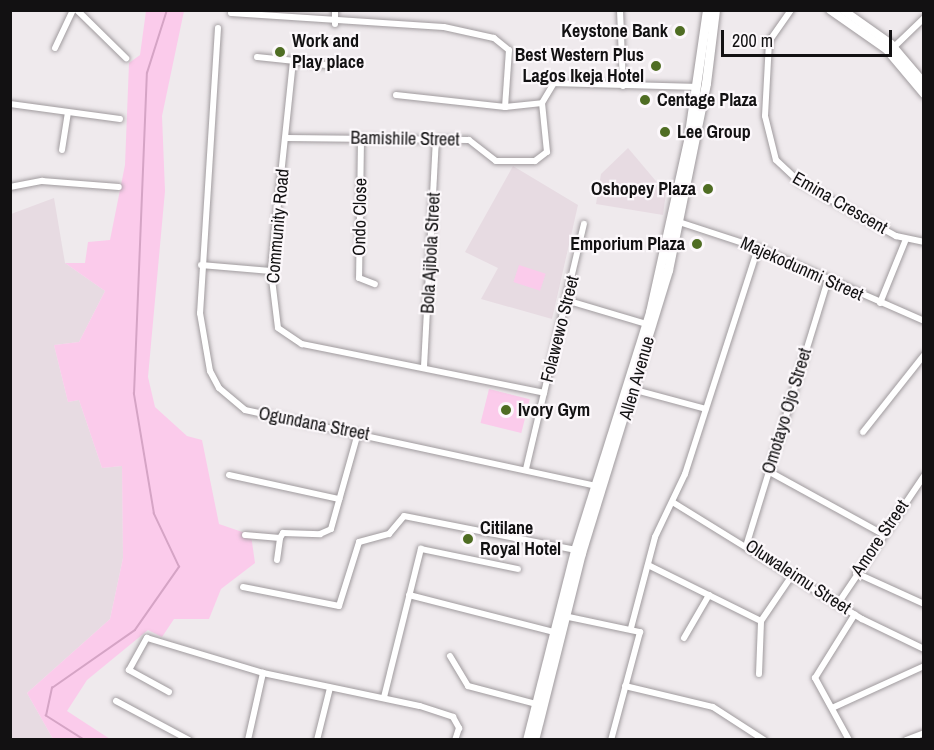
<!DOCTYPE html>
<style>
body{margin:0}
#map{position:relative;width:934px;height:750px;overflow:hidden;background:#efeaed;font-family:"Archivo Narrow",sans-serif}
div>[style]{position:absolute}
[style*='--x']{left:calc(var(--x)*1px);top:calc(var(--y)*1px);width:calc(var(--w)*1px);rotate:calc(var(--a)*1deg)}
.built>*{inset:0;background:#e7dbe2}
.green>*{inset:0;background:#fbcbeb;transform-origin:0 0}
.stream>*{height:1.5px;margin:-0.75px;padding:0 0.75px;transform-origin:0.75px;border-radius:0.75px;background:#d5a4c5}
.roads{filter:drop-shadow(0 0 2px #a09b9e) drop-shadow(0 0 2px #a09b9e)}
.minor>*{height:6px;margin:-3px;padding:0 3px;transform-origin:3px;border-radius:3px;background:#fff}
.tertiary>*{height:8px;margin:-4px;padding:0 4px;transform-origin:4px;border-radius:4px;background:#fff}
.secondary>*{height:9px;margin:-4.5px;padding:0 4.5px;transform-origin:4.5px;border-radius:4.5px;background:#fff}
.dots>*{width:16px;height:16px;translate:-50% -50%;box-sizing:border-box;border:3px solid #fcf8fb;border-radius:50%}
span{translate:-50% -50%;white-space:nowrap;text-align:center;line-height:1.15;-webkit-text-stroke:4.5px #fcf8fb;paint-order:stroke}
.poi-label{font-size:18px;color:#121112;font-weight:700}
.right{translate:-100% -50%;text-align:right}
.left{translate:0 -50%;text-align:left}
.street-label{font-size:18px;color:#121112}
.frame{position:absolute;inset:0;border:12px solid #121112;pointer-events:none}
.scale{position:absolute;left:721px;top:30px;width:171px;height:27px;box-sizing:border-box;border:3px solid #121112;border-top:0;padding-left:8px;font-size:18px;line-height:21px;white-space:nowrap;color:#121112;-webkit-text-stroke:4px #fcf8fb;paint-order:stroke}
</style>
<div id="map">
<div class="built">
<div style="clip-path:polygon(628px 148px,666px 193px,663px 215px,596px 204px,601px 174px)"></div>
<div style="clip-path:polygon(513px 166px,578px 205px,552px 319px,481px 299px,498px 268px,465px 252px)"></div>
<div style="clip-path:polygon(54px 198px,65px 263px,105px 291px,79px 342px,54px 345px,68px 402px,79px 400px,102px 468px,122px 466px,123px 558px,110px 619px,27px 693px,53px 739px,11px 740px,11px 214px)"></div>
</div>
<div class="green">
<div style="clip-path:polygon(146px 11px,184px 11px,162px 116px,165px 191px,148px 377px,155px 407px,187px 436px,202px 440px,219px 524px,251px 535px,255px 563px,221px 589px,209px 619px,174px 619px,162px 637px,148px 630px,87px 680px,67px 711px,110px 739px,53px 739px,27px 693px,110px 619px,123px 558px,122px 466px,102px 468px,79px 400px,68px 402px,54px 345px,79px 342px,105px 291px,65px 263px,85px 263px,88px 242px,110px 240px,125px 165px,129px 63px,140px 55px)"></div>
<div style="left:519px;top:265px;width:28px;height:18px;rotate:18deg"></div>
<div style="left:489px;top:389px;width:42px;height:35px;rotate:14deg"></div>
</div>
<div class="stream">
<div style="--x:84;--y:740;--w:45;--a:-147.7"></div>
<div style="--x:46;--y:716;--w:29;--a:-78"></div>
<div style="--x:52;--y:688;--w:101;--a:-34.9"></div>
<div style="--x:135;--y:630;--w:77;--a:-55.1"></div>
<div style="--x:179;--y:567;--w:59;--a:-115.3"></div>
<div style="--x:154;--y:514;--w:122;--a:-99.5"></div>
<div style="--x:134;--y:394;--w:321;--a:-87.7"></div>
<div style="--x:147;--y:73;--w:66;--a:-72.4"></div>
</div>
<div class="roads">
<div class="minor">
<div style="--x:77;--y:10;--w:69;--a:44.4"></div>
<div style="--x:335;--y:10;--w:14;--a:90"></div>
<div style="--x:620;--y:10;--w:76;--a:87.7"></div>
<div style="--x:791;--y:10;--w:39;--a:125"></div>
<div style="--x:769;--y:42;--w:74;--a:93.1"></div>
<div style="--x:765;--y:116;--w:45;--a:76"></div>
<div style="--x:776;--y:160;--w:34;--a:43"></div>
<div style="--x:801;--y:183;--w:109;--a:29.2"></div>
<div style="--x:896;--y:236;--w:29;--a:12"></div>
<div style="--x:231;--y:13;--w:213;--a:3.8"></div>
<div style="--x:444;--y:27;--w:51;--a:12.4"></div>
<div style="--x:494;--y:38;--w:19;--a:39"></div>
<div style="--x:509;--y:50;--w:57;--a:94"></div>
<div style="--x:218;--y:28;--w:286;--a:93.6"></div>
<div style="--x:200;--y:313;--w:59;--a:80.2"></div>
<div style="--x:210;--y:371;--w:19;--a:62"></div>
<div style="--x:219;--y:388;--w:34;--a:40"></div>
<div style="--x:245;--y:410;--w:359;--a:12.2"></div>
<div style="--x:894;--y:47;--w:42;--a:-44"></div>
<div style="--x:55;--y:48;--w:42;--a:-64.7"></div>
<div style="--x:257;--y:57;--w:36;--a:6"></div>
<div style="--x:326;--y:65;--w:33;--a:-173"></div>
<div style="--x:293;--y:61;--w:211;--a:96"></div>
<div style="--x:271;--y:271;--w:57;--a:83"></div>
<div style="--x:278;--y:328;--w:29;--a:34"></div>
<div style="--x:302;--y:344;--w:247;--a:11.4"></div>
<div style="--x:396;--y:95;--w:110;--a:6.3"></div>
<div style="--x:505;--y:107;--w:37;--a:-6"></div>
<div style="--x:10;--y:104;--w:111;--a:7.8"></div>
<div style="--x:286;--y:138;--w:183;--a:0.6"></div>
<div style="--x:469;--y:140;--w:34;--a:38"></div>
<div style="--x:496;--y:161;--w:39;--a:0"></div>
<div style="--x:535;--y:161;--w:15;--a:-37"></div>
<div style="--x:547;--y:152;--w:49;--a:-95.8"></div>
<div style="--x:542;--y:103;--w:23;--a:-59"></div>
<div style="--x:554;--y:83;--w:143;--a:1.6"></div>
<div style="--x:361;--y:139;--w:139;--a:90.8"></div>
<div style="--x:359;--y:278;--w:17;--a:21"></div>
<div style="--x:62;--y:150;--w:38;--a:-81"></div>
<div style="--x:10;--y:187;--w:33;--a:-11"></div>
<div style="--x:42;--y:181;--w:77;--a:4.5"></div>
<div style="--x:679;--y:222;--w:83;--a:18.2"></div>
<div style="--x:758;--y:248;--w:181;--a:23.7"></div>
<div style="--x:201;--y:265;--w:70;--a:4.9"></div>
<div style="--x:569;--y:301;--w:80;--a:16.6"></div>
<div style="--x:880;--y:303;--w:69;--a:-67.9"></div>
<div style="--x:424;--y:367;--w:227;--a:-87"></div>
<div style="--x:635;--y:390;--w:73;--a:15"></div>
<div style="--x:863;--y:432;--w:98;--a:-51.6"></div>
<div style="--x:526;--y:469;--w:252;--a:-76.7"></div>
<div style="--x:768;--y:471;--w:129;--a:28.8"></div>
<div style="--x:229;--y:475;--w:113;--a:12.3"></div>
<div style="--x:674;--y:503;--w:221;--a:31.7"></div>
<div style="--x:862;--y:619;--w:69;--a:25.8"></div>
<div style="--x:245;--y:535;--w:35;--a:5"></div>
<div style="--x:280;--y:538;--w:6;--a:-59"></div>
<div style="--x:283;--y:533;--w:37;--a:2"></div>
<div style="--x:320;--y:534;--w:12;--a:-24"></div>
<div style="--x:331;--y:529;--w:100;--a:-74.3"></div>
<div style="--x:747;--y:543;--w:276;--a:-72.9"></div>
<div style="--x:277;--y:560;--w:22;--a:-82"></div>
<div style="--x:648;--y:565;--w:126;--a:26.4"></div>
<div style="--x:856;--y:573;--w:75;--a:24.5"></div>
<div style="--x:243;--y:587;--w:98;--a:11.2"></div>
<div style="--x:339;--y:606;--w:67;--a:-72.6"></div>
<div style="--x:359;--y:542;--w:31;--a:-15"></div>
<div style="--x:389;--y:534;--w:23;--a:-50"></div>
<div style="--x:404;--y:516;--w:174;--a:11.2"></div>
<div style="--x:409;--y:595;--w:150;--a:14.3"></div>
<div style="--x:839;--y:602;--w:152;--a:-56"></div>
<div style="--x:564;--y:616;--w:78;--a:11.9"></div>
<div style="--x:640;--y:632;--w:112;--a:105"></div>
<div style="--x:631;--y:628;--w:94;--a:-75.2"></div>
<div style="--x:655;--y:537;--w:70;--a:-64.5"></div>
<div style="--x:685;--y:474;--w:237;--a:-72.1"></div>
<div style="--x:684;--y:638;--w:50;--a:-59.8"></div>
<div style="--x:450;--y:656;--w:35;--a:59"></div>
<div style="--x:468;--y:686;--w:70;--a:14.8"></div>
<div style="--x:759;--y:674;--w:53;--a:-87.8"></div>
<div style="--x:761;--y:621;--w:57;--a:-55.8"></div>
<div style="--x:625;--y:686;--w:90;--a:13.4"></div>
<div style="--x:713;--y:707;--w:61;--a:32.9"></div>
<div style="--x:169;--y:692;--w:46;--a:-151.2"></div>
<div style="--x:129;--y:670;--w:37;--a:-61"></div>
<div style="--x:147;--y:638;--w:121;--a:16.8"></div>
<div style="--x:263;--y:673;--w:160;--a:11.9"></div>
<div style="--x:420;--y:706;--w:35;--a:18"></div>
<div style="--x:453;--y:717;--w:13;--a:61"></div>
<div style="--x:459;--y:728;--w:13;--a:108"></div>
<div style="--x:384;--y:697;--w:153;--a:-76"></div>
<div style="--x:421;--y:549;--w:99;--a:11.7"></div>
<div style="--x:116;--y:701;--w:83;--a:28.1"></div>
<div style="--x:832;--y:708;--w:101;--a:-24.5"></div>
<div style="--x:248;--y:740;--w:69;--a:-77.4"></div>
<div style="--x:317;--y:740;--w:54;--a:-76"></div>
<div style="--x:849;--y:740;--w:71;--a:-118.7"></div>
<div style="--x:815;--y:678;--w:75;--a:-58"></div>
<div style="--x:906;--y:740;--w:19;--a:-21"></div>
</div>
<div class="tertiary">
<div style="--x:830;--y:10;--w:68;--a:34.9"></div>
<div style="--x:886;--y:49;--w:59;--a:49.8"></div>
<div style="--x:843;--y:10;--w:59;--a:35.3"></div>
<div style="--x:891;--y:44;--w:51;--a:49.8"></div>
</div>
<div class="secondary">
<div style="--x:527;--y:740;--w:196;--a:-75.8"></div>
<div style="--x:575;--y:550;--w:250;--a:-72.5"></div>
<div style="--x:650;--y:312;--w:176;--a:-77.5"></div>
<div style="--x:688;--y:140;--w:131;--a:-81.7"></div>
<div style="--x:534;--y:740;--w:193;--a:-75.9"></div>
<div style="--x:581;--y:553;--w:296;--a:-72.9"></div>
<div style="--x:668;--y:270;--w:191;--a:-78.5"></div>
<div style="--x:706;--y:83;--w:74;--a:-83"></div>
</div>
</div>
<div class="dots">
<div style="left:680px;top:31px;background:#4f6d23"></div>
<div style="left:280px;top:52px;background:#4f6d23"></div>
<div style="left:656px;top:66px;background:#4f6d23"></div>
<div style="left:645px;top:100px;background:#4f6d23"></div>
<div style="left:665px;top:132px;background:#4f6d23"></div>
<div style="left:708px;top:189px;background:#4f6d23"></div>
<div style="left:697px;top:244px;background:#4f6d23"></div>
<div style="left:506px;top:410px;background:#4f6d23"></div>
<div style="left:468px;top:539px;background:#4f6d23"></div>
</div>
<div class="poi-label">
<span class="right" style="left:668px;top:31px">Keystone Bank</span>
<span class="left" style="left:292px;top:52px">Work and<br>Play place</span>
<span class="right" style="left:644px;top:66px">Best Western Plus<br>Lagos Ikeja Hotel</span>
<span class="left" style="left:657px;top:100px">Centage Plaza</span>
<span class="left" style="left:677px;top:132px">Lee Group</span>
<span class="right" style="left:696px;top:189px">Oshopey Plaza</span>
<span class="right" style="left:685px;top:244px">Emporium Plaza</span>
<span class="left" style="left:518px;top:410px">Ivory Gym</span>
<span class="left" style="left:480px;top:539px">Citilane<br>Royal Hotel</span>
</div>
<div class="street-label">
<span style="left:405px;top:139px;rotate:1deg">Bamishile Street</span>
<span style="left:840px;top:203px;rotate:30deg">Emina Crescent</span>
<span style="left:360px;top:217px;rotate:-89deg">Ondo Close</span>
<span style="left:278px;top:226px;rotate:-85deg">Community Road</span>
<span style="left:431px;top:253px;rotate:-87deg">Bola Ajibola Street</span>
<span style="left:802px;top:269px;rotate:24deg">Majekodunmi Street</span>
<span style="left:560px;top:329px;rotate:-76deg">Folawewo Street</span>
<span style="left:637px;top:378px;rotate:-74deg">Allen Avenue</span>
<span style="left:787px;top:411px;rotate:-73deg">Omotayo Ojo Street</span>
<span style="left:314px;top:424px;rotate:11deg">Ogundana Street</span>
<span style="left:880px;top:538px;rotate:-56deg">Amore Street</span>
<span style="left:798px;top:577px;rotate:33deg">Oluwaleimu Street</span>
</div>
<div class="frame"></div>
<div class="scale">200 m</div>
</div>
